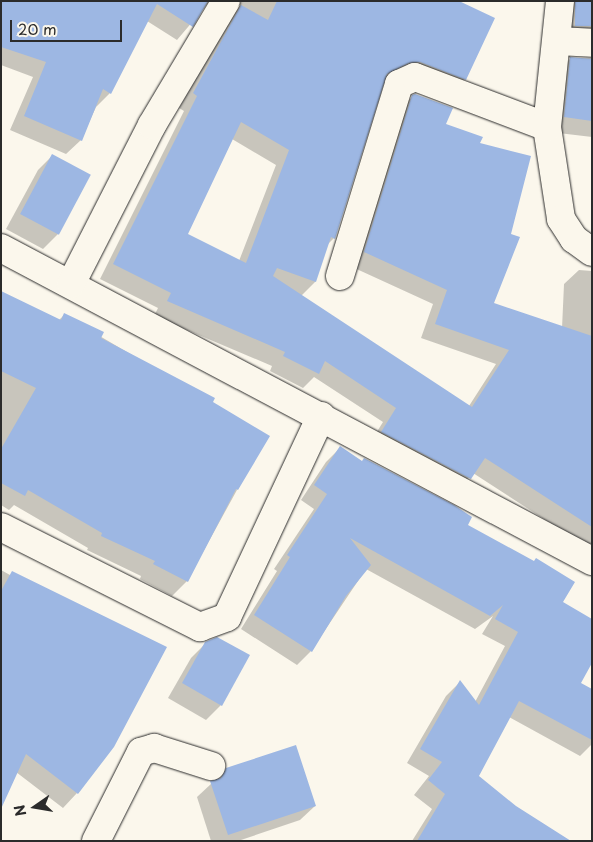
<!DOCTYPE html>
<style>
body{margin:0}
#map{position:relative;width:593px;height:842px;overflow:hidden;background:#fbf7ec;font-family:"Playpen Sans",sans-serif}
div>[style]{position:absolute}
[style*='--x']{left:calc(var(--x)*1px);top:calc(var(--y)*1px);width:calc(var(--w)*1px);rotate:calc(var(--a)*1deg)}
.shadow>*{inset:0;background:#0003}
.building>*{inset:0;background:#9db7e3;transform-origin:0 0}
.roads{filter:drop-shadow(0 0 1px #2b2b2b) drop-shadow(0 0 1px #2b2b2b)}
.minor>*{height:28px;margin:-14px;padding:0 14px;transform-origin:14px;border-radius:14px;background:#fbf7ec}
span{translate:-50% -50%;white-space:nowrap;text-align:center;line-height:1.15;-webkit-text-stroke:4px #fbf7ec;paint-order:stroke}
.frame{position:absolute;inset:0;border:2px solid #2b2b2b;pointer-events:none}
.north{position:absolute;left:10px;top:782px;width:50px;height:50px;-webkit-text-stroke:4px #fbf7ec;paint-order:stroke;rotate:257deg;font-size:14px;font-weight:700;line-height:20px;text-align:center;color:#2b2b2b}
.north::after{content:'';display:block;margin:auto;width:18px;height:22px;background:#2b2b2b;clip-path:polygon(50% 0,100% 100%,50% 72%,0 100%)}
.scale{position:absolute;left:10px;top:20px;width:112px;height:22px;box-sizing:border-box;border:2px solid #2b2b2b;border-top:0;padding-left:6px;font-size:15px;line-height:18px;white-space:nowrap;color:#2b2b2b;-webkit-text-stroke:4px #fbf7ec;paint-order:stroke}
</style>
<div id="map">
<div class="shadow">
<div style="clip-path:polygon(1px 1px,210px 1px,177px 40px,147px 21px,110px 93px,96px 107px,81px 140px,66px 154px,10px 130px,33px 77px,1px 65px)"></div>
<div style="clip-path:polygon(evenodd,219px 1px,457px 1px,465px 79px,451px 93px,393px 76px,384px 81px,334px 238px,327px 245px,315px 282px,301px 296px,469px 406px,496px 364px,421px 338px,433px 304px,350px 266px,398px 111px,413px 96px,445px 124px,479px 144px,492px 304px,562px 328px,564px 284px,579px 270px,592px 271px,592px 542px,587px 547px,473px 473px,455px 493px,368px 446px,383px 422px,314px 377px,303px 388px,270px 371px,272px 366px,154px 316px,158px 308px,100px 279px,184px 111px,179px 108px,226px 24px,219px 1px,232px 139px,276px 165px,239px 261px,186px 234px,232px 139px)"></div>
<div style="clip-path:polygon(556px 1px,592px 1px,592px 56px,559px 41px)"></div>
<div style="clip-path:polygon(592px 58px,592px 137px,550px 132px,556px 73px,570px 59px)"></div>
<div style="clip-path:polygon(52px 156px,58px 234px,43px 249px,6px 229px,38px 170px)"></div>
<div style="clip-path:polygon(1px 293px,59px 320px,64px 315px,212px 402px,237px 490px,187px 581px,172px 596px,140px 579px,141px 576px,87px 550px,88px 548px,14px 505px,9px 510px,1px 505px)"></div>
<div style="clip-path:polygon(340px 448px,466px 525px,561px 602px,579px 683px,592px 690px,592px 744px,580px 756px,509px 717px,478px 776px,554px 841px,412px 841px,432px 809px,414px 795px,429px 776px,407px 763px,446px 696px,460px 682px,475px 702px,505px 646px,482px 634px,493px 616px,475px 629px,366px 569px,311px 651px,297px 665px,241px 629px,277px 571px,274px 569px,314px 509px,301px 500px,326px 462px)"></div>
<div style="clip-path:polygon(1px 570px,10px 575px,77px 793px,63px 808px,16px 772px,1px 806px)"></div>
<div style="clip-path:polygon(206px 643px,221px 705px,206px 720px,168px 698px,191px 658px)"></div>
<div style="clip-path:polygon(227px 769px,315px 806px,300px 820px,238px 841px,211px 841px,197px 797px)"></div>
</div>
<div class="building">
<div style="clip-path:polygon(1px 1px,208px 1px,193px 27px,157px 4px,111px 94px,103px 89px,82px 141px,24px 116px,46px 62px,1px 47px)"></div>
<div style="clip-path:polygon(evenodd,277px 1px,459px 1px,495px 18px,466px 80px,420px 62px,409px 63px,387px 74px,335px 239px,331px 237px,316px 282px,277px 268px,273px 276px,472px 407px,509px 350px,435px 324px,447px 290px,364px 252px,412px 95px,415px 94px,453px 108px,446px 124px,483px 137px,480px 143px,531px 156px,511px 234px,520px 237px,494px 303px,592px 336px,592px 527px,485px 458px,471px 479px,381px 432px,396px 408px,325px 361px,319px 374px,283px 356px,285px 352px,167px 301px,171px 293px,113px 264px,197px 96px,193px 93px,241px 5px,268px 20px,277px 1px,241px 122px,289px 150px,246px 263px,188px 234px,241px 122px)"></div>
<div style="left:575px;top:1px;width:17px;height:25px"></div>
<div style="clip-path:polygon(570px 57px,592px 59px,592px 121px,564px 117px)"></div>
<div style="left:52px;top:154px;width:44px;height:68px;rotate:28deg"></div>
<div style="clip-path:polygon(1px 291px,61px 320px,64px 313px,104px 332px,101px 338px,215px 398px,213px 402px,270px 436px,238px 490px,236px 489px,188px 582px,153px 564px,155px 561px,101px 536px,102px 533px,28px 490px,25px 496px,1px 483px,1px 449px,36px 388px,1px 371px)"></div>
<div style="clip-path:polygon(340px 446px,362px 461px,364px 458px,454px 505px,472px 517px,468px 525px,534px 561px,536px 558px,575px 582px,563px 602px,592px 619px,592px 663px,581px 683px,592px 689px,592px 740px,519px 701px,479px 776px,516px 806px,571px 841px,417px 841px,445px 794px,428px 780px,442px 762px,420px 749px,460px 680px,479px 705px,518px 632px,495px 619px,503px 605px,490px 616px,350px 538px,371px 565px,346px 596px,312px 652px,254px 615px,290px 557px,287px 555px,327px 494px,314px 485px)"></div>
<div style="clip-path:polygon(12px 571px,167px 647px,114px 747px,78px 794px,26px 754px,1px 809px,1px 591px)"></div>
<div style="clip-path:polygon(217px 637px,250px 655px,222px 706px,182px 683px,205px 642px)"></div>
<div style="clip-path:polygon(296px 745px,316px 806px,228px 835px,210px 781px,221px 778px,226px 768px)"></div>
</div>
<div class="roads">
<div class="minor">
<div style="--x:557;--y:41;--w:35;--a:3"></div>
<div style="--x:547;--y:127;--w:93;--a:81.3"></div>
<div style="--x:561;--y:219;--w:24;--a:57"></div>
<div style="--x:574;--y:239;--w:22;--a:36"></div>
<div style="--x:1;--y:248;--w:669;--a:27.91"></div>
<div style="--x:340;--y:276;--w:201;--a:-72.9"></div>
<div style="--x:399;--y:84;--w:17;--a:-24"></div>
<div style="--x:415;--y:77;--w:141;--a:20.7"></div>
<div style="--x:547;--y:127;--w:127;--a:-84.1"></div>
<div style="--x:71;--y:284;--w:178;--a:-63"></div>
<div style="--x:152;--y:125;--w:144;--a:-59.2"></div>
<div style="--x:1;--y:527;--w:223;--a:26.7"></div>
<div style="--x:200;--y:627;--w:29;--a:-20"></div>
<div style="--x:227;--y:617;--w:222;--a:-64.9"></div>
<div style="--x:96;--y:841;--w:100;--a:-63.2"></div>
<div style="--x:141;--y:752;--w:14;--a:-17"></div>
<div style="--x:154;--y:748;--w:60;--a:17.5"></div>
</div>
</div>
<div class="frame"></div>
<div class="north">N</div>
<div class="scale">20 m</div>
</div>
